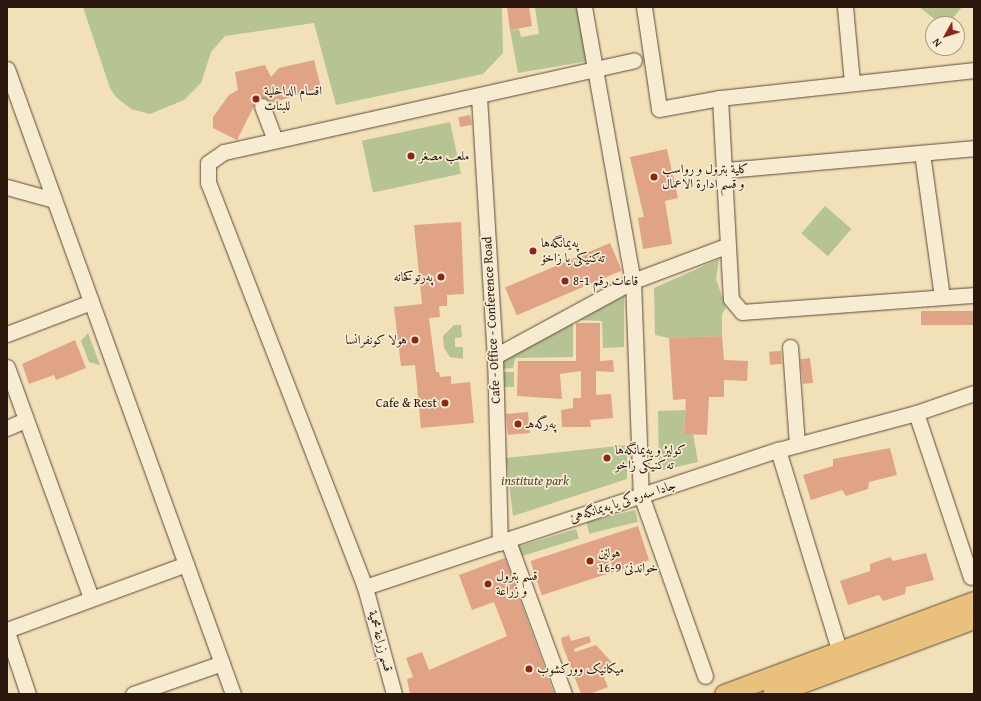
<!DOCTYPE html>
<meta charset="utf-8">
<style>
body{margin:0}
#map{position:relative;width:981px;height:701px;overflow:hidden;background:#f2e0b9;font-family:"Gentium Book Plus",Amiri,serif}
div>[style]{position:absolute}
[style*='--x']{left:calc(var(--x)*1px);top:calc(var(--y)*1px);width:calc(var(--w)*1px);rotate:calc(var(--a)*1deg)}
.green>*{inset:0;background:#b6c393;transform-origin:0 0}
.building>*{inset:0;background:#e1a386;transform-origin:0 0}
.roads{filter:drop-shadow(0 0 1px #5d4939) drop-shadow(0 0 1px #5d4939)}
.minor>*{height:15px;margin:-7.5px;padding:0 7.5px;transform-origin:7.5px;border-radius:7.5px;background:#f7ebd2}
.major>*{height:19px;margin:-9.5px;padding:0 9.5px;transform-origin:9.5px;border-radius:9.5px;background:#e9c07c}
.dots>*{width:11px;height:11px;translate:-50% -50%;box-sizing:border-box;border:2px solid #f7ebd2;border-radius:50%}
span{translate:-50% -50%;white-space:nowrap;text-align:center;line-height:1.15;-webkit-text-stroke:3.5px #f7ebd2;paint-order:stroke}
.poi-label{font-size:13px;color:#2b170e}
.left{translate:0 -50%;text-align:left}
.right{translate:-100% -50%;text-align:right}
.street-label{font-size:13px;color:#2b170e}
.park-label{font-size:13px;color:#554b36;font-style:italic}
.frame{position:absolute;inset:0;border:8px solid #2b170e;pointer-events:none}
.north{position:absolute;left:925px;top:16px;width:40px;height:40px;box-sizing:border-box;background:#f7ebd2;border:1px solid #a59684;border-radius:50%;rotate:231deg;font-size:11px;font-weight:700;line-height:16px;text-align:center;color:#2b170e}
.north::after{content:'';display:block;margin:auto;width:14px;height:18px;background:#8f2418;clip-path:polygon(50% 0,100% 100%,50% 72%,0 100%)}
</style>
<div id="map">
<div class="green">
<div style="clip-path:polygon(83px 7px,502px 7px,503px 53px,483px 74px,336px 105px,314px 23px,225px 36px,211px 52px,201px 83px,184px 100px,150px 114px,131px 109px,116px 97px,110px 88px)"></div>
<div style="clip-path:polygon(535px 7px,578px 7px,588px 61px,518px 73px,510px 30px,519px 29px,521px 37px,539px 34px)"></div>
<div style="clip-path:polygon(919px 7px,962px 7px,948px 24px,941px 24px)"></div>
<div style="left:450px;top:122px;width:53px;height:90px;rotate:78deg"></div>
<div style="left:825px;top:206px;width:35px;height:36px;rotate:41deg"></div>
<div style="clip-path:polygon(719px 259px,716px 279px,726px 308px,722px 314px,722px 336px,669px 338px,655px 335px,654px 288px)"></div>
<div style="clip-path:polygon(624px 296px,624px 347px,603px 348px,602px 321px,579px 320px)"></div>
<div style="clip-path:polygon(573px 322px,573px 357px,515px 358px,513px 368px,500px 369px,500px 357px)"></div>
<div style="clip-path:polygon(454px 325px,461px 325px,462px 337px,455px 338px,455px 347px,463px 347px,463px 359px,450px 357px,444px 348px,443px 336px)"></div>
<div style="clip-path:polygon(88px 333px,100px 365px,89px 362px,81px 341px)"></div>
<div style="clip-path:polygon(501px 372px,514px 372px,514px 387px,503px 387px)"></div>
<div style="clip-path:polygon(685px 410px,684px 434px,693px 434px,698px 462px,663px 470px,659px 466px,658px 411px)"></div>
<div style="clip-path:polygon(627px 445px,627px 479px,513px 516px,506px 458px)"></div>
<div style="left:635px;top:510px;width:12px;height:50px;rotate:76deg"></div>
<div style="left:576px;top:529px;width:10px;height:61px;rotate:73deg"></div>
</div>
<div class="building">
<div style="clip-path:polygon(507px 7px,529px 7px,532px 26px,510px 30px)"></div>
<div style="clip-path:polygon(314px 60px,321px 88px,271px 103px,267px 99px,258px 98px,237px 140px,213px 128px,213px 117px,229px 95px,238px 90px,235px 72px,265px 65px,271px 77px,279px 68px)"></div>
<div style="left:470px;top:115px;width:10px;height:12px;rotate:79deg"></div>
<div style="clip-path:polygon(667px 149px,678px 198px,665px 201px,672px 244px,643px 249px,638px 218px,644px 217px,630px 157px)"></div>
<div style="clip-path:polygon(461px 222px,464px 294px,447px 295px,447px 306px,439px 306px,440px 317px,429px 318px,436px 372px,439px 372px,440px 377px,451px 376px,451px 384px,470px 382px,474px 423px,421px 428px,415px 365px,401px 366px,394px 307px,422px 304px,414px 225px)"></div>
<div style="left:610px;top:243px;width:30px;height:114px;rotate:67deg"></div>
<div style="left:974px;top:311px;width:14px;height:53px;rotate:90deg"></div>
<div style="clip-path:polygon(576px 323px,600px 323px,600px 361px,613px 360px,614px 372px,596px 371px,596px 395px,611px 394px,613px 418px,590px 420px,591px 427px,562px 427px,561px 410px,573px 408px,573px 398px,581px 398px,581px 371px,560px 374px,562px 399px,517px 396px,518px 361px,576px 361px)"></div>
<div style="clip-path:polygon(722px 336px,724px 360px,748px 361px,747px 381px,724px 380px,724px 397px,709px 397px,707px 435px,684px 434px,686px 399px,673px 400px,669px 338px)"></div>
<div style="clip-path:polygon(75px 340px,86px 368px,56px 380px,54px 375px,29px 384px,22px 364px)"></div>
<div style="left:781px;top:351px;width:13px;height:12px;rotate:86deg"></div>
<div style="left:810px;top:358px;width:25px;height:10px;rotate:83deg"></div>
<div style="left:528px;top:412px;width:21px;height:22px;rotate:85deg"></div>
<div style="clip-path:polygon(890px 448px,897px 475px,869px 482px,868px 489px,846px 496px,842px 490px,811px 500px,803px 475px,833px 466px,833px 459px)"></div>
<div style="left:638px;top:526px;width:36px;height:113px;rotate:72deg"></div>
<div style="clip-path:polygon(926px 553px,934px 580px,906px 587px,905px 594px,883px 601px,879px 595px,848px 605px,840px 581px,870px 571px,870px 564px,890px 557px,893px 561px)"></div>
<div style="clip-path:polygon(505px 558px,554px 694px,410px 694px,407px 679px,413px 677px,406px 658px,422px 652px,429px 670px,507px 636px,494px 602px,472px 610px,459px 575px)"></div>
<div style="clip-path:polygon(569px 635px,571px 641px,589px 636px,591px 642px,574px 649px,575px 652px,596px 645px,615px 666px,601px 671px,608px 687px,590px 694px,581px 694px,562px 644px,561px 638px)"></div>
</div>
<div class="roads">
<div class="minor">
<div style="--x:584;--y:7;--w:278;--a:79.9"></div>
<div style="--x:633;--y:281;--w:214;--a:87.9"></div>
<div style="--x:641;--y:495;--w:192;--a:70.5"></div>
<div style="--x:644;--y:7;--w:103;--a:81.6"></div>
<div style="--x:659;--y:109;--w:62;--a:-10.2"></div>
<div style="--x:845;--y:7;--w:75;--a:84.7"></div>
<div style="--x:7;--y:69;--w:665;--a:70.12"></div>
<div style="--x:974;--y:70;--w:256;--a:173.7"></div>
<div style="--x:720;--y:98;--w:201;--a:86.9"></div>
<div style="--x:731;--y:299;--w:17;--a:50"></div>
<div style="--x:742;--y:312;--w:233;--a:-4.2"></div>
<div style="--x:479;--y:97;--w:259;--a:86.5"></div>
<div style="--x:495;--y:356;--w:187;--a:88.5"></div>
<div style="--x:262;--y:106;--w:36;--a:69"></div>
<div style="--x:922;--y:153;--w:145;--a:82.1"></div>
<div style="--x:725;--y:170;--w:250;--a:-5"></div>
<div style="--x:7;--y:187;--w:49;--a:15.5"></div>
<div style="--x:7;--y:334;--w:90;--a:-20.9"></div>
<div style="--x:790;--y:347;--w:98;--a:85.9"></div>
<div style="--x:495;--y:356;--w:157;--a:-28.5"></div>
<div style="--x:633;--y:281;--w:99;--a:-20.6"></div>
<div style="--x:7;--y:367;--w:246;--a:70"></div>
<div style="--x:916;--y:413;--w:173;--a:71.5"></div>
<div style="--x:7;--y:428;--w:20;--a:-24"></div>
<div style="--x:778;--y:450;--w:209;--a:73"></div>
<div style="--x:508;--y:541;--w:163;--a:69.9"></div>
<div style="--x:365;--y:587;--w:435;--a:-18.4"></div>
<div style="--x:778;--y:450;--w:143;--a:-15"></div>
<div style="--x:916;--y:413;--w:61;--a:-19"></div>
<div style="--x:7;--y:630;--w:191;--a:-20.2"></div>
<div style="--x:7;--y:632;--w:65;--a:71.3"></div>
<div style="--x:133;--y:694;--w:94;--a:-19.2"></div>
<div style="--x:394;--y:694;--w:111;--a:-105.2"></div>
<div style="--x:365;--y:587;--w:433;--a:-111.2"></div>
<div style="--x:208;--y:183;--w:20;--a:-90"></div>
<div style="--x:208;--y:163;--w:19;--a:-35"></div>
<div style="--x:224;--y:152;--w:420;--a:-12.6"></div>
</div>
<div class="major">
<div style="--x:724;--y:694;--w:267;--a:-20.4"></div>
<div style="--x:772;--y:694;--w:215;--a:-20.4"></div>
</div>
</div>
<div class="dots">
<div style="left:256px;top:99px;background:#8f2418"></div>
<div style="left:411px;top:156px;background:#8f2418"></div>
<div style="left:654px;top:177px;background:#8f2418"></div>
<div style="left:533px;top:251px;background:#8f2418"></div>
<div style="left:441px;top:277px;background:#8f2418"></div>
<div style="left:565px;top:281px;background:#8f2418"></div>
<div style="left:415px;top:340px;background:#8f2418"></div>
<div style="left:445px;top:403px;background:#8f2418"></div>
<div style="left:518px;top:424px;background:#8f2418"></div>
<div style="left:607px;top:458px;background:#8f2418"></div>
<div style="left:590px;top:561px;background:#8f2418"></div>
<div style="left:488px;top:584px;background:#8f2418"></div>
<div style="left:529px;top:669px;background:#8f2418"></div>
</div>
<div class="poi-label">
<span class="left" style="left:264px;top:99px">اقسام الداخلیة<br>للبنات</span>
<span class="left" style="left:419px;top:156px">ملعب مصغر</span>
<span class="left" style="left:662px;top:177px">كلية بترول و رواسب<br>و قسم ادارة الاعمال</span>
<span class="left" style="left:541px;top:251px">پەیمانگەها<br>تەکنیکی یا زاخۆ</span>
<span class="right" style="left:433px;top:277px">په‌رتوكخانه‌</span>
<span class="left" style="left:573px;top:281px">قاعات رقم 1-8</span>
<span class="right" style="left:407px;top:340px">هولا كونفرانسا</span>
<span class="right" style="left:437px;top:403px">Cafe &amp; Rest</span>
<span class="left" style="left:526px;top:424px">په‌رگه‌هـ</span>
<span class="left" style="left:615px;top:458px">كوليژ و په‌يمانگه‌ها<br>ته‌كنيكى زاخو</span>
<span class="left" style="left:598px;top:561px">هولێن<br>خواندنێ 9-16</span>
<span class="left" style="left:496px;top:584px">قسم بترول<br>و زراعة</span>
<span class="left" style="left:537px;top:669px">میکانیک وورکشوب</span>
</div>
<div class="street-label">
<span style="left:492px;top:320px;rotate:-93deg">Cafe - Office - Conference Road</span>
<span style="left:623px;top:502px;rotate:-18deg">جادا سه‌ره‌كى يا په‌يمانگه‌هێ</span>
<span style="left:380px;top:641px;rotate:75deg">قسم زراعة محمية</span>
</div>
<div class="park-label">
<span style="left:535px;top:481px">institute park</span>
</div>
<div class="frame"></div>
<div class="north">N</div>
</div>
